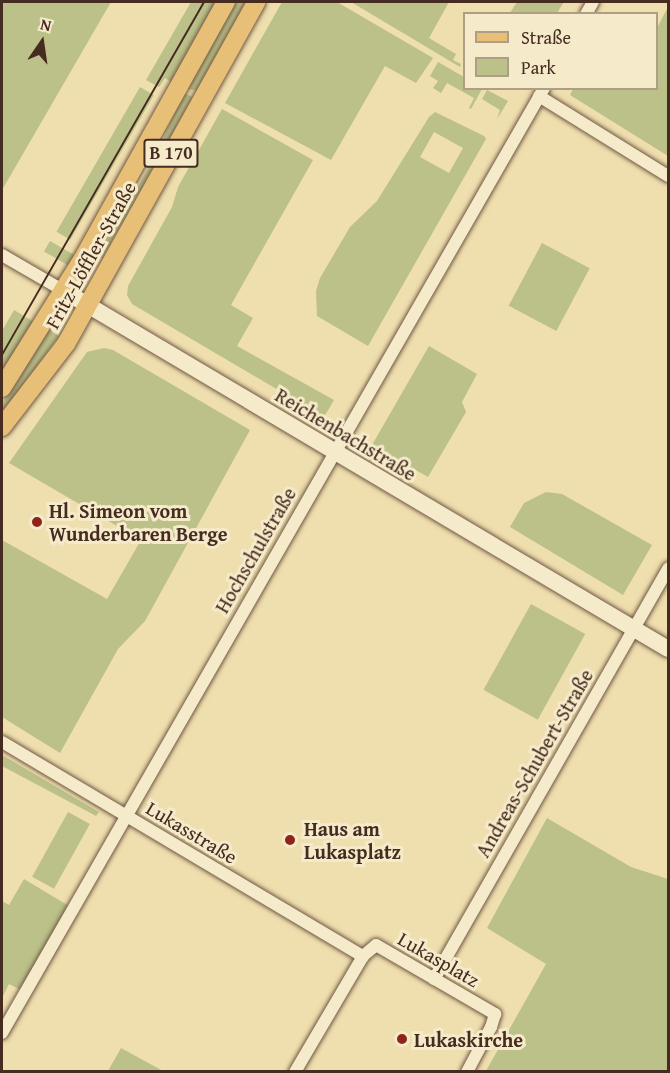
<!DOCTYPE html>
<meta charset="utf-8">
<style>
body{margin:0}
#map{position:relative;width:670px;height:1073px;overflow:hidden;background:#efdeae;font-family:"Gentium Book Plus",serif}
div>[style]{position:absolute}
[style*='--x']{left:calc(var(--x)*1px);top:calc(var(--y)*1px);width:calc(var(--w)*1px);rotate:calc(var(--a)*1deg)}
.green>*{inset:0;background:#bbc189;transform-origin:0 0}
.roads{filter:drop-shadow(0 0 2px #705844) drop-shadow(0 0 2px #705844)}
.street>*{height:12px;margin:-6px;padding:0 6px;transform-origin:6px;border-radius:6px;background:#f5eaca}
.secondary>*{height:16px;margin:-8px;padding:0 8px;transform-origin:8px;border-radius:8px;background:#f5eaca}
.primary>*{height:18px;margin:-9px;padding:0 9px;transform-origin:9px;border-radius:9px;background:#e8bf77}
.tram>*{height:1.5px;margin:-0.75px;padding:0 0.75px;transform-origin:0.75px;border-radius:0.75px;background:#452b20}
.dots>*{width:16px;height:16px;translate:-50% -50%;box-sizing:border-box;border:3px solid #f5eaca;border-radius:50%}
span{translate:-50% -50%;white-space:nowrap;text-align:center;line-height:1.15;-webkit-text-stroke:6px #f5eaca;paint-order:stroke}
.shield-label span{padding:2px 4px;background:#f5eaca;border:2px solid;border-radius:4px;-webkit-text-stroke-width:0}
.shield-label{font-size:18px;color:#452b20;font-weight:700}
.street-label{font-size:20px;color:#452b20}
.poi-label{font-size:20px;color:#452b20;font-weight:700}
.left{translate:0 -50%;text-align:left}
.frame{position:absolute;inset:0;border:3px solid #452b20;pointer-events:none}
.legend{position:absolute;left:463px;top:12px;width:195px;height:78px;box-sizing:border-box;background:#f5eaca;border:2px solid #af9e86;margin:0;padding:8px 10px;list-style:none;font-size:18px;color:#452b20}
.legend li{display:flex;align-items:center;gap:12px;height:30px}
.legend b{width:30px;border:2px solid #af9e86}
.north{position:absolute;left:12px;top:12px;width:60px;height:60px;-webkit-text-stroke:4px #f5eaca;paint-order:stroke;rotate:13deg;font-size:16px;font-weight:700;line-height:24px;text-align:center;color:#452b20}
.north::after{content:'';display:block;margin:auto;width:21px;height:27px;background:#452b20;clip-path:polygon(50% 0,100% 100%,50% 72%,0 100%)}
</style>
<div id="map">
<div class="green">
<div style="clip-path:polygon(2px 2px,111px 2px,2px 190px)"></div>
<div style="clip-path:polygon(191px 2px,216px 2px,171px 82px,165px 78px,159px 87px,146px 80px)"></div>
<div style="clip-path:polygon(234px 2px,247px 2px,196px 91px,186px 88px)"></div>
<div style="clip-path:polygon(282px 2px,337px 2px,433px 58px,416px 83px,385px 66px,331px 160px,225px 103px)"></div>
<div style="clip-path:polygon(351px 2px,449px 2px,429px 38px,456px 54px,453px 60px,461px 64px,460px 67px)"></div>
<div style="clip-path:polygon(517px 2px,564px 2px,557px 13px,510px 13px)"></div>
<div style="clip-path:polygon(668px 7px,668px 156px,570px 95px,573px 89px,656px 88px,657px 28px)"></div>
<div style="clip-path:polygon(438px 62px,464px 77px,464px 88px,482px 89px,471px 109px,469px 108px,474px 98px,447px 83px,441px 93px,433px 88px,438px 81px,430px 76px)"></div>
<div style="left:140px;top:87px;width:16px;height:167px;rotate:30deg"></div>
<div style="clip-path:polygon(487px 90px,508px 101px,497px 119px,500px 110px,482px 99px)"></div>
<div style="clip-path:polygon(183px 93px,193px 97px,102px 259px,98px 256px,157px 153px)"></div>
<div style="clip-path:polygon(222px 109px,313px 160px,231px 305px,253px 318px,237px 346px,334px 400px,324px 417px,132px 304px,127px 295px,128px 286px,172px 207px,178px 187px)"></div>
<div style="clip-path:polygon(evenodd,435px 112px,484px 136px,486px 139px,368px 346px,317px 316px,316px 291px,320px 278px,350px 227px,377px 201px,429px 117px,435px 112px,434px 132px,463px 148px,449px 173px,420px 157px,434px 132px)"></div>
<div style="left:50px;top:241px;width:28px;height:12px;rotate:30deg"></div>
<div style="left:542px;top:243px;width:54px;height:71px;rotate:28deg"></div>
<div style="clip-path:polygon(14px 310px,34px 322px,2px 373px,2px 331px)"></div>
<div style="clip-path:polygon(49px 330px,59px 336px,2px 413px,2px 403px)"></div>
<div style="clip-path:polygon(429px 346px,477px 374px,462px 402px,466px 412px,428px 477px,372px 445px)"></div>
<div style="clip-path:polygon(104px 348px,113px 350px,250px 430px,145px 621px,118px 649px,60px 753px,2px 717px,2px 540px,107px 599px,141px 540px,9px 463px,87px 352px)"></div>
<div style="clip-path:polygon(546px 492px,562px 494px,652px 545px,623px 595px,510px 527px,524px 503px)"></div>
<div style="left:531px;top:604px;width:62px;height:98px;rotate:29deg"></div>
<div style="clip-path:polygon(2px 755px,99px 812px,96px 816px,2px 766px)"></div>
<div style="left:68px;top:812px;width:25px;height:74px;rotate:29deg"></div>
<div style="clip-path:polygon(547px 818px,631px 867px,668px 879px,668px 1071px,486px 1071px,546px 964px,487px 928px)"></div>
<div style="clip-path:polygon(24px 879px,69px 906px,21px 990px,9px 984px,2px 998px,2px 901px,9px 905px)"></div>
<div style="clip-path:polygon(121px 1048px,163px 1071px,108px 1071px)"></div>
</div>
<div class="roads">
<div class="street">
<div style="--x:586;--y:14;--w:14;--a:-60"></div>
<div style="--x:539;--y:96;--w:152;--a:31.8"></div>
<div style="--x:2;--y:255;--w:72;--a:30.1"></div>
<div style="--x:2;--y:742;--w:420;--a:30.7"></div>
<div style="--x:434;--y:979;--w:473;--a:-60.3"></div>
<div style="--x:2;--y:1033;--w:1089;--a:-60.16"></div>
<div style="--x:295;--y:1072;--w:134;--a:-59.6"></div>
<div style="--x:363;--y:956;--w:17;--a:-40"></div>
<div style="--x:376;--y:945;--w:138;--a:30.1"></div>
<div style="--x:495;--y:1014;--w:14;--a:107"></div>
<div style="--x:491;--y:1027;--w:51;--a:118.1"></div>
</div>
<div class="secondary">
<div style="--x:64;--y:291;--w:702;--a:30.66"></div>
</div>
<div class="primary">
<div style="--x:2;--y:388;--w:157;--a:-58"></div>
<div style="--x:85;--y:255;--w:290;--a:-60.9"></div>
<div style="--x:2;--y:427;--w:105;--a:-52.4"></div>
<div style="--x:66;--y:344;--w:391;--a:-60.9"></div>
</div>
</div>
<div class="tram">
<div style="--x:2;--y:355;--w:407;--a:-60.2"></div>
</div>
<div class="dots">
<div style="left:37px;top:522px;background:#8f2418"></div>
<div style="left:290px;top:840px;background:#8f2418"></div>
<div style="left:402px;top:1039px;background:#8f2418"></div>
</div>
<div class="shield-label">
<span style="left:171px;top:153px">B 170</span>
</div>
<div class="street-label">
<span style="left:90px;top:255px;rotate:-61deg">Fritz-Löffler-Straße</span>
<span style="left:346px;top:434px;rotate:31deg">Reichenbachstraße</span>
<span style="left:255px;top:550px;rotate:-60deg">Hochschulstraße</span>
<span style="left:534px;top:763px;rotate:-60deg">Andreas-Schubert-Straße</span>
<span style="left:192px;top:832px;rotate:31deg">Lukasstraße</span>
<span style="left:439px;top:959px;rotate:30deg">Lukasplatz</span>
</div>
<div class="poi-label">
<span class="left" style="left:49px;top:522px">Hl. Simeon vom<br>Wunderbaren Berge</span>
<span class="left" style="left:304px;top:840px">Haus am<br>Lukasplatz</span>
<span class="left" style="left:414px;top:1039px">Lukaskirche</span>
</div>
<div class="frame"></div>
<ul class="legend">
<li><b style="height:8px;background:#e8bf77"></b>Straße</li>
<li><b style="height:16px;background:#bbc189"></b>Park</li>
</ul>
<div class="north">N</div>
</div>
